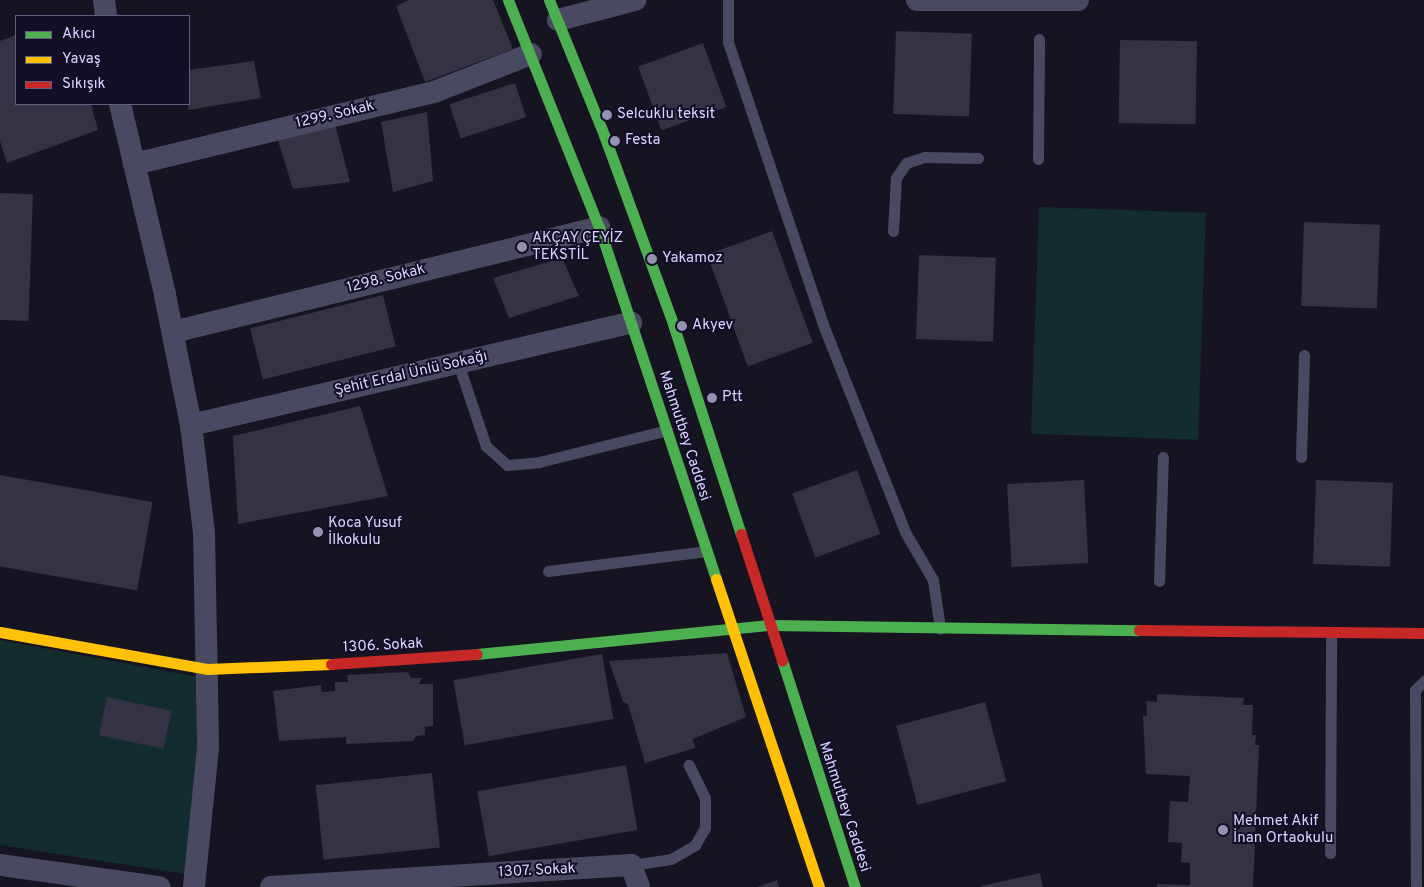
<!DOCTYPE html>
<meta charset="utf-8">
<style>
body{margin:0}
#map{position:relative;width:1424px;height:887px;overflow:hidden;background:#161421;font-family:Overpass,sans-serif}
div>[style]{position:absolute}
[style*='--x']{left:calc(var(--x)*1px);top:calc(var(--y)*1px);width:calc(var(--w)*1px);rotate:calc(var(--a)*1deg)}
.green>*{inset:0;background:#132c2d;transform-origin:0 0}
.building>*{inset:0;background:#343243;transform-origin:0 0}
.lane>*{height:11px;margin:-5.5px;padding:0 5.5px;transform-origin:5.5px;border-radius:5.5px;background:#4a4962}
.street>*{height:22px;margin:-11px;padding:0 11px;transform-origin:11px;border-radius:11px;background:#4a4962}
.fast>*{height:11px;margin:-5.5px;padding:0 5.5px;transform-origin:5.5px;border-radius:5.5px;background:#4caf50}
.slow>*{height:11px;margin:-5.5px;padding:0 5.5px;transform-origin:5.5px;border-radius:5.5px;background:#ffc107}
.jam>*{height:11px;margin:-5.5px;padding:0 5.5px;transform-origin:5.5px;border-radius:5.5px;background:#c62828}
.dots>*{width:14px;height:14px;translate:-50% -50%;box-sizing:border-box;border:2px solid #130f26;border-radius:50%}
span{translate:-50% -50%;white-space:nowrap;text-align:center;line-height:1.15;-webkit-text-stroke:4px #130f26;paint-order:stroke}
.street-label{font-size:15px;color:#d9d4ff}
.poi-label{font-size:15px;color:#d9d4ff}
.left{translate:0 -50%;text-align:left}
.legend{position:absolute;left:15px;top:15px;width:175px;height:90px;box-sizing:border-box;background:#130f26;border:1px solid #625e7d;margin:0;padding:6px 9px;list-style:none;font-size:15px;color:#d9d4ff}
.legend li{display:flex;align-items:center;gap:10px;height:25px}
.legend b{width:25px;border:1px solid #625e7d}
</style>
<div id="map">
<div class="green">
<div style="left:1039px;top:207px;width:167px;height:227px;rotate:2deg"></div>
<div style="clip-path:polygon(0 640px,203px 678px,191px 875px,0 845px)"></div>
</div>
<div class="building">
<div style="clip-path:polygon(409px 0,493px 0,513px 49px,425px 82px,396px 6px)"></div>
<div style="left:896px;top:31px;width:76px;height:83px;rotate:2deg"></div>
<div style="clip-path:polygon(16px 35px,16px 104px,91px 104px,98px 130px,7px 163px,0 141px,0 41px)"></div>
<div style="left:1120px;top:40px;width:77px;height:83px;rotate:1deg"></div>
<div style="left:703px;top:43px;width:68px;height:69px;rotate:70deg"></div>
<div style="clip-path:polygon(254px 61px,261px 98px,188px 110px,189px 70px)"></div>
<div style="left:515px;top:83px;width:36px;height:69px;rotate:72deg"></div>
<div style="clip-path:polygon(427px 112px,433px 181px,393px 192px,381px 122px)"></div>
<div style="clip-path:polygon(334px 120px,350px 182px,293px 189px,276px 134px)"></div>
<div style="left:0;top:193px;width:33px;height:127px;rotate:2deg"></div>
<div style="left:1304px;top:222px;width:76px;height:84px;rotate:2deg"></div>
<div style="left:772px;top:231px;width:119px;height:69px;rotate:70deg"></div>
<div style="left:919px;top:255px;width:77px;height:84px;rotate:2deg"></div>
<div style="clip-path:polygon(562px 258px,579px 296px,509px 318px,493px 278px)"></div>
<div style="left:383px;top:295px;width:53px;height:137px;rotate:76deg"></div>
<div style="clip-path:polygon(360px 406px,388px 496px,238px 524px,233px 436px)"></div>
<div style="left:857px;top:470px;width:68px;height:69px;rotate:70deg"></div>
<div style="left:0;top:475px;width:155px;height:90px;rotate:10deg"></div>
<div style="left:1084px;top:480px;width:83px;height:77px;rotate:87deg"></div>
<div style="left:1316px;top:480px;width:77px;height:84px;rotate:2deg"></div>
<div style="clip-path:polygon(727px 653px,746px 717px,693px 739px,695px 748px,645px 763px,628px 704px,623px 702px,609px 661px)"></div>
<div style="left:602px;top:654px;width:66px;height:151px;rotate:80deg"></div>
<div style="clip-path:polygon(408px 672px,411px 678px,422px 678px,419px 684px,433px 684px,433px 726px,425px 727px,425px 735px,416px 736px,413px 741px,346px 744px,346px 737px,279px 741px,273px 691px,321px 685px,322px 692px,335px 691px,335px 682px,348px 682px,347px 675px)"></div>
<div style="clip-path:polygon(1157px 694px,1244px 698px,1243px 705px,1253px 705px,1252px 735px,1256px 735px,1255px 745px,1259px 745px,1253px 887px,1157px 887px,1157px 884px,1190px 885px,1190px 863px,1181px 862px,1182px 843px,1168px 842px,1170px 801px,1188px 802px,1190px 776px,1146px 774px,1143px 716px,1147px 716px,1146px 701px,1157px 702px)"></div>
<div style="left:107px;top:697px;width:66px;height:39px;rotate:12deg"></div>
<div style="left:985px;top:702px;width:82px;height:92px;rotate:75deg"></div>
<div style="left:626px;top:765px;width:66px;height:151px;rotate:80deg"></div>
<div style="left:432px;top:773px;width:75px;height:117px;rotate:84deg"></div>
<div style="clip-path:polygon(1040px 873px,1043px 887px,981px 887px,981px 886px)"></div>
<div style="clip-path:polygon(777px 880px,779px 887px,757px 887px)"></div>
</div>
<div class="lane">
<div style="--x:728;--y:0;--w:42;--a:90"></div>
<div style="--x:728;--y:42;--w:295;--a:71.4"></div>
<div style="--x:822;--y:322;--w:226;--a:68.4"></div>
<div style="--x:905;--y:532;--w:56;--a:59.7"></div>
<div style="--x:933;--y:580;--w:49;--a:81.7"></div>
<div style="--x:1038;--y:159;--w:120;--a:-89.5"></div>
<div style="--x:893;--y:231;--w:53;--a:-86.8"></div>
<div style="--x:896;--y:178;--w:18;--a:-56"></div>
<div style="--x:906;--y:163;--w:19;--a:-18"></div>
<div style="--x:924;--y:157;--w:54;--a:1.1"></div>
<div style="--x:458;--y:363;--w:88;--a:71.4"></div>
<div style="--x:486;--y:446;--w:28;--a:42"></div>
<div style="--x:507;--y:465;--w:32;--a:-5"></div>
<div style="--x:539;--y:462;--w:132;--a:-14"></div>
<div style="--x:1301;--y:457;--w:102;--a:-88.3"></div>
<div style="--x:548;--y:571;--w:160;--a:-7.2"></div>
<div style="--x:1159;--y:581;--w:124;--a:-88.2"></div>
<div style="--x:1330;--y:853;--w:221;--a:-89.7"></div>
<div style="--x:631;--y:865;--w:40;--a:-8.5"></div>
<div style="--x:671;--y:859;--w:28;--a:-30"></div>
<div style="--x:695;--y:845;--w:20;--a:-60"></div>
<div style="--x:705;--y:828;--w:30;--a:-90"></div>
<div style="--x:705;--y:798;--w:37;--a:-116"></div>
<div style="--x:1416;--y:887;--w:197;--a:-90.3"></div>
<div style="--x:1415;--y:690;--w:13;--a:-45"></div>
</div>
<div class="street">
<div style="--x:104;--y:0;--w:16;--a:83"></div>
<div style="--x:917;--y:0;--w:161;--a:0"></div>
<div style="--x:558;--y:20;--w:80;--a:-14.6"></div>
<div style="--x:120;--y:104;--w:196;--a:76.7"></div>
<div style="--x:165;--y:295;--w:133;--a:78.7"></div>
<div style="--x:191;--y:425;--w:109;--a:83.1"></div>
<div style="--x:204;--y:533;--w:215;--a:88.9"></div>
<div style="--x:208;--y:748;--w:140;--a:95.8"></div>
<div style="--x:134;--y:164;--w:309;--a:-13.5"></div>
<div style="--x:434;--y:92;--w:104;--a:-21.4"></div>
<div style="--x:173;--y:332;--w:439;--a:-13.8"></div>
<div style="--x:191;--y:425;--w:452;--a:-13.1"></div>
<div style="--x:0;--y:865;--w:161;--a:7.9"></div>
<div style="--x:271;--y:887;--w:361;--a:-3.5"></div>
<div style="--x:631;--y:865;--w:23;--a:70"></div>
</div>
<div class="fast">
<div style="--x:508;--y:0;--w:245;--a:68.2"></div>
<div style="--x:599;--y:227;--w:371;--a:71.6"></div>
<div style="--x:549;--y:0;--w:146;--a:67.8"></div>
<div style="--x:604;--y:135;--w:201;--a:69.9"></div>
<div style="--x:673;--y:324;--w:221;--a:72.1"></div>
<div style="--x:477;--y:654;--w:293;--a:-5.7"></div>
<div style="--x:769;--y:625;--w:370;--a:0.8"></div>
<div style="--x:782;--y:660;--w:238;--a:72.2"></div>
</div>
<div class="slow">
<div style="--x:716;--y:579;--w:325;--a:71.5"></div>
<div style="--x:0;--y:632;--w:210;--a:10.1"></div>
<div style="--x:207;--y:669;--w:124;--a:-2.3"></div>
</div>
<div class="jam">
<div style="--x:741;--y:534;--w:133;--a:72"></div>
<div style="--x:1139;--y:630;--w:285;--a:0.6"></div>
<div style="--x:331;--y:664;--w:146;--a:-3.9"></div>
</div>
<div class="dots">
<div style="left:607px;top:115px;background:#9591b1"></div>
<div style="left:615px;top:141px;background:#9591b1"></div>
<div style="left:522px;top:247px;background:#9591b1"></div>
<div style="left:652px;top:259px;background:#9591b1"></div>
<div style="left:682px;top:326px;background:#9591b1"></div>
<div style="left:712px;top:398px;background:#9591b1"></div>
<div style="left:318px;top:532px;background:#9591b1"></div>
<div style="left:1223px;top:830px;background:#9591b1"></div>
</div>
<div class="street-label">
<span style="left:335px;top:115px;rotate:-13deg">1299. Sokak</span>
<span style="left:386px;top:279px;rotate:-14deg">1298. Sokak</span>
<span style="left:411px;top:374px;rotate:-13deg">Şehit Erdal Ünlü Sokağı</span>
<span style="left:684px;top:436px;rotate:72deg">Mahmutbey Caddesi</span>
<span style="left:383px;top:646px;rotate:-3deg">1306. Sokak</span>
<span style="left:844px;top:807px;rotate:72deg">Mahmutbey Caddesi</span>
<span style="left:537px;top:871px;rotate:-3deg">1307. Sokak</span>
</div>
<div class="poi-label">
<span class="left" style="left:617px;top:115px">Selcuklu teksit</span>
<span class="left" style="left:625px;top:141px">Festa</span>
<span class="left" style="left:532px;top:247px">AKÇAY ÇEYİZ<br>TEKSTİL</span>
<span class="left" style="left:662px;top:259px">Yakamoz</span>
<span class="left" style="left:692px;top:326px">Akyev</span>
<span class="left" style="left:722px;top:398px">Ptt</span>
<span class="left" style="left:328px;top:532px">Koca Yusuf<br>İlkokulu</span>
<span class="left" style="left:1233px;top:830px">Mehmet Akif<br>İnan Ortaokulu</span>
</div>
<ul class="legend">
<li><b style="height:6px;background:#4caf50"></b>Akıcı</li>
<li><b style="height:6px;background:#ffc107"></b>Yavaş</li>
<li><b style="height:6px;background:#c62828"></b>Sıkışık</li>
</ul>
</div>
